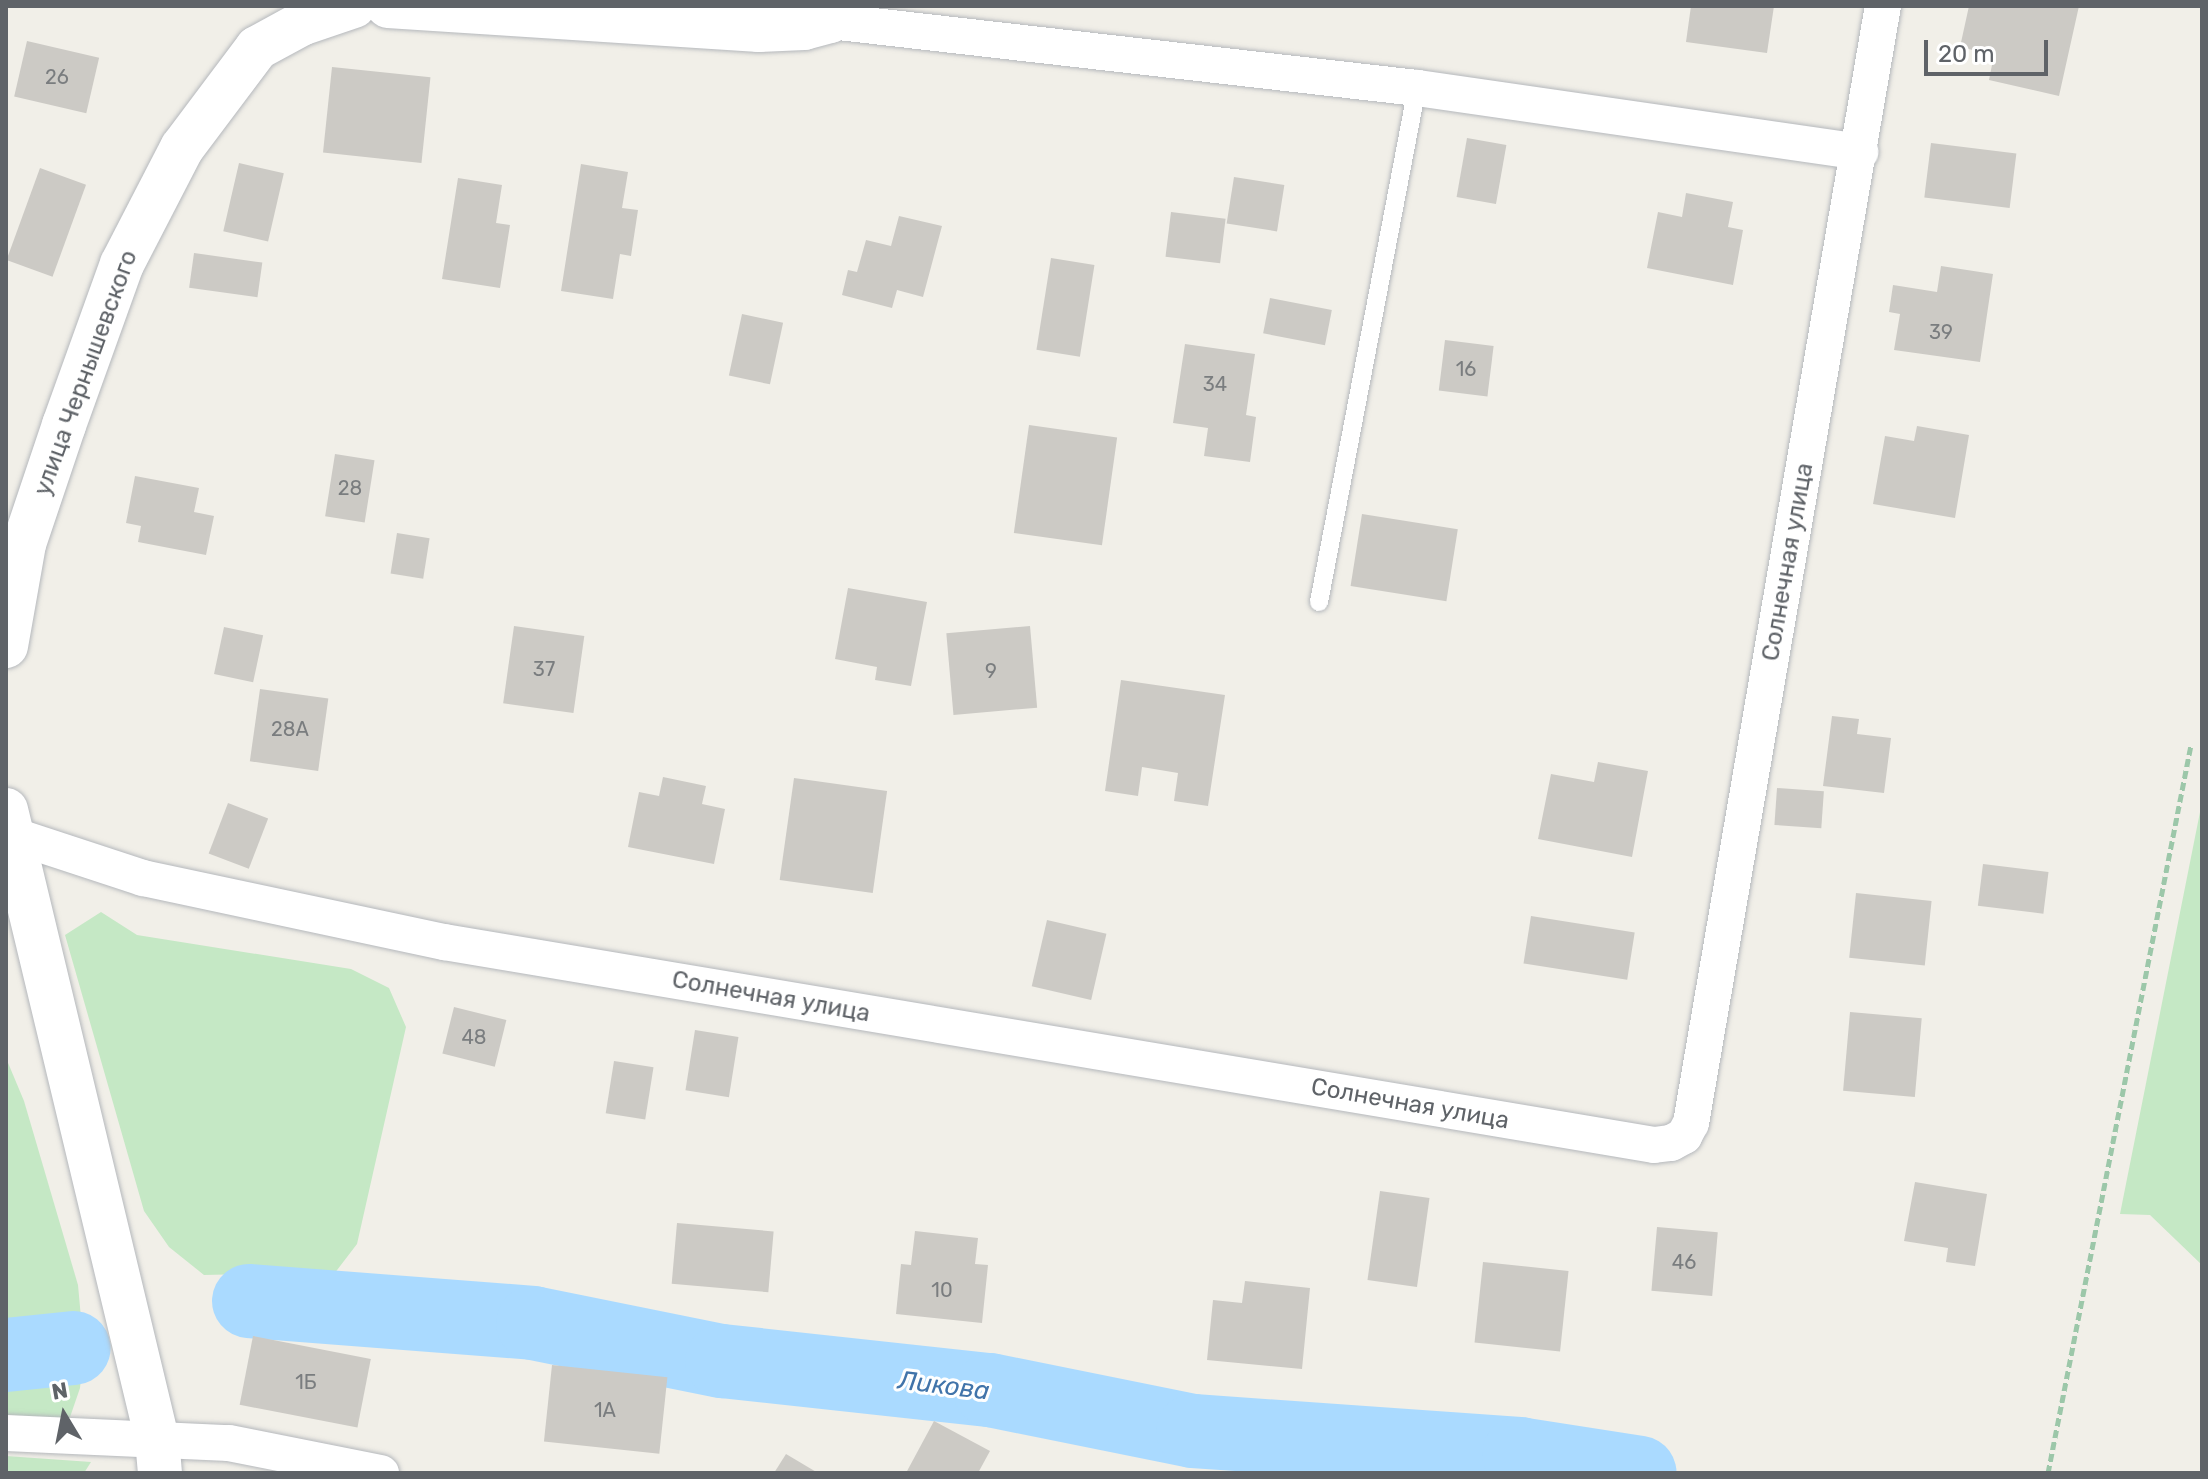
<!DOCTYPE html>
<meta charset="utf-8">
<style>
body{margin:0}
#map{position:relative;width:2208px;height:1479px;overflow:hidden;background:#f1efe8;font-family:Rubik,sans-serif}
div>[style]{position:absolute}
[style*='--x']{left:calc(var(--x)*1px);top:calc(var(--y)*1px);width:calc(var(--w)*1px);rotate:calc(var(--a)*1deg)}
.green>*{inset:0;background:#c5e8c5}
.river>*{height:74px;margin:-37px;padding:0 37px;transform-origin:37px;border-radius:37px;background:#aadaff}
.building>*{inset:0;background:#cccac5;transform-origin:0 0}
.path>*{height:5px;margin-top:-2.5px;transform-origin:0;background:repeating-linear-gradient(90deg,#9cc7a9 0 8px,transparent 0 12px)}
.roads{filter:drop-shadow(0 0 2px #b5b8bc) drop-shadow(0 0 2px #b5b8bc)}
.service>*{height:18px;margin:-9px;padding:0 9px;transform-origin:9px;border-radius:9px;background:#fff}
.minor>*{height:36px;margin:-18px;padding:0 18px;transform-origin:18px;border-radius:18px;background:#fff}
.tertiary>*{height:44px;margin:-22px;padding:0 22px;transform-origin:22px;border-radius:22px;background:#fff}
span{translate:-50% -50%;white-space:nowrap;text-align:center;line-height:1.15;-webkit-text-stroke:6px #fff;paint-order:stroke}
.number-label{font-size:20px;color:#7a7d7f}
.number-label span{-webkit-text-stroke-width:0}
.street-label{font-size:24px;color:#5f6368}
.water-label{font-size:26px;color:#4174aa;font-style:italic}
.frame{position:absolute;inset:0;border:8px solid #5f6368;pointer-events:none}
.north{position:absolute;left:24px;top:1375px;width:80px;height:80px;-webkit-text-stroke:6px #fff;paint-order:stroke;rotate:350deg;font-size:22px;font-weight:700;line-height:32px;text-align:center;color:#5f6368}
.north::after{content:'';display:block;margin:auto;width:28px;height:36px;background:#5f6368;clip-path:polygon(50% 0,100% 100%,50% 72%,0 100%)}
.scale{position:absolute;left:1924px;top:40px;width:124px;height:36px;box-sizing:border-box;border:4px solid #5f6368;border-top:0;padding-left:10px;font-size:24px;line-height:28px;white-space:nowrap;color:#5f6368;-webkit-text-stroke:6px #fff;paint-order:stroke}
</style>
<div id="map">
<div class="green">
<div style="clip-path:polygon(2202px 802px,2202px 1265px,2150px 1215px,2120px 1214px)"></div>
<div style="clip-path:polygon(101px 912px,137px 935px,351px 969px,389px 988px,406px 1027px,357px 1244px,331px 1278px,289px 1291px,248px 1274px,204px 1275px,169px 1247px,144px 1211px,65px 935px)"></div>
<div style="clip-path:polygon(6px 1058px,24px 1101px,78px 1285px,84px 1351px,80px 1388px,68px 1423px,6px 1415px)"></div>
<div style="clip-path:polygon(6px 1456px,91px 1462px,84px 1473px,6px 1473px)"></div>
</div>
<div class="river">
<div style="--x:249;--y:1301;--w:285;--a:4.4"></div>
<div style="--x:533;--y:1323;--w:193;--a:11.4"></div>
<div style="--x:722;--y:1361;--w:270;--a:6.2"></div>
<div style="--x:990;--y:1390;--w:207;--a:11.4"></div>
<div style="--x:1193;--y:1431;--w:327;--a:4"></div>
<div style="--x:1519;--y:1454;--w:122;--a:8.9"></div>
<div style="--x:6;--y:1355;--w:68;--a:-5.9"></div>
</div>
<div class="building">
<div style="clip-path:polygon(1691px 6px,1774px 6px,1767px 53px,1686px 42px)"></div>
<div style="clip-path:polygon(1969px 6px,2079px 6px,2059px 96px,1989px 80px,1994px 55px,1960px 47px)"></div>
<div style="left:27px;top:41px;width:74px;height:57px;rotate:13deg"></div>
<div style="left:332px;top:67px;width:99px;height:86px;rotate:6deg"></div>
<div style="left:1467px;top:138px;width:40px;height:60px;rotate:10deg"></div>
<div style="left:1931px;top:143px;width:86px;height:55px;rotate:7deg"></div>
<div style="left:239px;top:163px;width:46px;height:70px;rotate:13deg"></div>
<div style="clip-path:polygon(581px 164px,628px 172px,622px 208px,638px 210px,631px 256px,620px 254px,613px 299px,561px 291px)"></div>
<div style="left:40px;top:168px;width:49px;height:98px;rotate:20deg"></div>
<div style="left:1234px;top:177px;width:51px;height:47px;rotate:9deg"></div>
<div style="clip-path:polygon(458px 178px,502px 185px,496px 223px,510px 225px,500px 288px,442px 279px)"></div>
<div style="clip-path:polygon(1686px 193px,1733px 202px,1728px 227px,1743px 230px,1733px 285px,1647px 268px,1658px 212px,1682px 217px)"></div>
<div style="left:1171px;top:212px;width:55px;height:45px;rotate:7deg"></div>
<div style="clip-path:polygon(899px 216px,942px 226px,923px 297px,897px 290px,892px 308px,842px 295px,848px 270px,857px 272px,866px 240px,891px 246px)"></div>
<div style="left:194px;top:253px;width:69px;height:35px;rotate:8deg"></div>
<div style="left:1051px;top:258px;width:44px;height:93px;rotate:9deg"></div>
<div style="clip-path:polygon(1941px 266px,1993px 274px,1980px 362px,1894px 350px,1900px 314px,1889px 312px,1893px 285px,1937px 292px)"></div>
<div style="left:1270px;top:298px;width:63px;height:36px;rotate:11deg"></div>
<div style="left:742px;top:314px;width:42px;height:63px;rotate:12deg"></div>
<div style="left:1445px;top:340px;width:49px;height:51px;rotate:7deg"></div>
<div style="clip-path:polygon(1185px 344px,1255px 354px,1246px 415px,1256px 417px,1250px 462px,1204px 456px,1208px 428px,1173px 423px)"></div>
<div style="left:1029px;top:425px;width:89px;height:109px;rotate:8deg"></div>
<div style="clip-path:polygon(1917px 426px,1969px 435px,1955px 518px,1873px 504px,1885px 436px,1914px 441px)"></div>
<div style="left:335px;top:454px;width:40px;height:63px;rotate:9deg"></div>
<div style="clip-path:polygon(135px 476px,199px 488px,194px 512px,214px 516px,206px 555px,138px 542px,141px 526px,126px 523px)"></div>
<div style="left:1362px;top:514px;width:97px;height:73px;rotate:9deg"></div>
<div style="left:397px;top:533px;width:33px;height:41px;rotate:9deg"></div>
<div style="clip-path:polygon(848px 588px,927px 602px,911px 686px,875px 680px,877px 667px,835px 659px)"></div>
<div style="left:514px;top:626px;width:71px;height:78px;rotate:8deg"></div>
<div style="left:1030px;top:626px;width:82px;height:84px;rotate:85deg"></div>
<div style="left:224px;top:627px;width:40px;height:48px;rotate:12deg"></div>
<div style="clip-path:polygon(1121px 680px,1225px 695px,1208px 806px,1174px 801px,1178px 773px,1142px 767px,1138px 796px,1105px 791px)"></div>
<div style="left:260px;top:689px;width:69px;height:73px;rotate:8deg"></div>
<div style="clip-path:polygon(1832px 716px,1859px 719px,1857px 734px,1891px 738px,1884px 793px,1823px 786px)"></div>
<div style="clip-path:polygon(1598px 762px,1648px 771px,1632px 857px,1538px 839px,1551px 774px,1594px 782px)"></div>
<div style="clip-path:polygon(663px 777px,706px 786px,702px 804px,725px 809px,714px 864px,628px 847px,639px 792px,659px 796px)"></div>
<div style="left:794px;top:778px;width:94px;height:103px;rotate:8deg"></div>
<div style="left:1777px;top:788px;width:47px;height:37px;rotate:4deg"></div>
<div style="left:228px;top:803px;width:43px;height:54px;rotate:21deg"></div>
<div style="left:1983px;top:864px;width:66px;height:42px;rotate:7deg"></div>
<div style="left:1856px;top:893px;width:76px;height:65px;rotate:6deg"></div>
<div style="left:1531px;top:916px;width:105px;height:48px;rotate:9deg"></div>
<div style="left:1047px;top:920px;width:61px;height:68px;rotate:13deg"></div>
<div style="left:454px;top:1007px;width:54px;height:48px;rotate:14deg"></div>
<div style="left:1850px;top:1012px;width:72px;height:79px;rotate:5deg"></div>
<div style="left:695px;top:1030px;width:44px;height:61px;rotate:9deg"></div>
<div style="left:614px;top:1061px;width:40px;height:53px;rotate:9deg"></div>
<div style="clip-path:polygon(1915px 1182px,1987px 1194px,1975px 1266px,1946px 1262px,1948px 1248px,1904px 1241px)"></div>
<div style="left:1380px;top:1191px;width:50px;height:90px;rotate:8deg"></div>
<div style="left:677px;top:1223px;width:97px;height:61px;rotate:5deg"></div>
<div style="left:1657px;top:1227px;width:61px;height:64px;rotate:5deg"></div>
<div style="clip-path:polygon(915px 1231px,978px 1238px,975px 1264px,988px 1265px,982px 1323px,896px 1314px,901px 1264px,911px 1265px)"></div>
<div style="left:1483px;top:1262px;width:86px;height:81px;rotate:6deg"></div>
<div style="clip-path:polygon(1245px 1281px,1310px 1288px,1302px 1369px,1207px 1360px,1213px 1300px,1242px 1303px)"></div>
<div style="left:253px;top:1336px;width:120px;height:70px;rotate:11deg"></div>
<div style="left:552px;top:1365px;width:116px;height:77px;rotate:6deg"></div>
<div style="clip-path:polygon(934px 1421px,990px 1451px,978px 1473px,906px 1473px)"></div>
<div style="clip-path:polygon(786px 1454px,818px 1473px,774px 1473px)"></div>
</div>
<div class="path">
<div style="--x:2048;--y:1473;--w:742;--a:-78.89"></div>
</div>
<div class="roads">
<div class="service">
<div style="--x:1319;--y:602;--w:523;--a:-79.21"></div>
</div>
<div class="minor">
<div style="--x:830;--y:21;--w:591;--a:6.51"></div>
<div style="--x:1417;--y:88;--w:448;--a:8.2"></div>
<div style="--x:9;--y:834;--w:141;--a:18.2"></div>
<div style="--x:143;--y:878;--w:308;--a:12"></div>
<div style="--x:444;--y:942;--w:1227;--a:9.52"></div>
<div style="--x:1654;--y:1145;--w:17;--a:-7"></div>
<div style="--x:1671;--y:1143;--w:15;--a:-28"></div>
<div style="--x:1684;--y:1136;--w:15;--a:-62"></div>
<div style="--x:1691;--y:1123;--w:1133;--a:-80.25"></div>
<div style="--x:6;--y:1433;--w:223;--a:2.6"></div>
<div style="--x:229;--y:1443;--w:155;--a:11.2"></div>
</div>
<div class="tertiary">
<div style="--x:388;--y:6;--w:372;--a:3.7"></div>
<div style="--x:759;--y:30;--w:45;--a:-2.5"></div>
<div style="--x:804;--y:28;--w:27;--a:-15"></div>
<div style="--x:830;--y:21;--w:27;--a:-34"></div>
<div style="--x:6;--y:646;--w:104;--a:-80"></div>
<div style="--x:24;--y:544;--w:126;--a:-71.4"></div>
<div style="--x:64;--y:425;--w:171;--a:-70.2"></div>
<div style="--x:122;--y:264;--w:131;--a:-62.7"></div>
<div style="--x:182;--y:148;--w:125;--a:-53.1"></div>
<div style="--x:257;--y:48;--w:50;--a:-28.6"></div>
<div style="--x:301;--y:24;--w:56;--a:-18.8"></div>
<div style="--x:6;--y:810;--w:647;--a:76.5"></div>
<div style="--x:157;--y:1439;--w:34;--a:85"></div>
</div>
</div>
<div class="number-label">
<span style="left:57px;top:77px">26</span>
<span style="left:1941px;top:332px">39</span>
<span style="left:1466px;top:369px">16</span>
<span style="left:1215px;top:384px">34</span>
<span style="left:350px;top:488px">28</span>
<span style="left:544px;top:669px">37</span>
<span style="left:991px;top:671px">9</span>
<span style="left:290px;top:729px">28А</span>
<span style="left:474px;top:1037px">48</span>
<span style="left:1684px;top:1262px">46</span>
<span style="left:942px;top:1290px">10</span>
<span style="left:306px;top:1382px">1Б</span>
<span style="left:605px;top:1410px">1А</span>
</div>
<div class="street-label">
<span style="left:86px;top:373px;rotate:-70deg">улица Чернышевского</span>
<span style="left:1788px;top:562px;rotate:-80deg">Солнечная улица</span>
<span style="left:771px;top:997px;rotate:10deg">Солнечная улица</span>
<span style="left:1410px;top:1104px;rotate:10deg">Солнечная улица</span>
</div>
<div class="water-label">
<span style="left:944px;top:1386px;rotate:7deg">Ликова</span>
</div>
<div class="frame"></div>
<div class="north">N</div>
<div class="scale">20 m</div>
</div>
